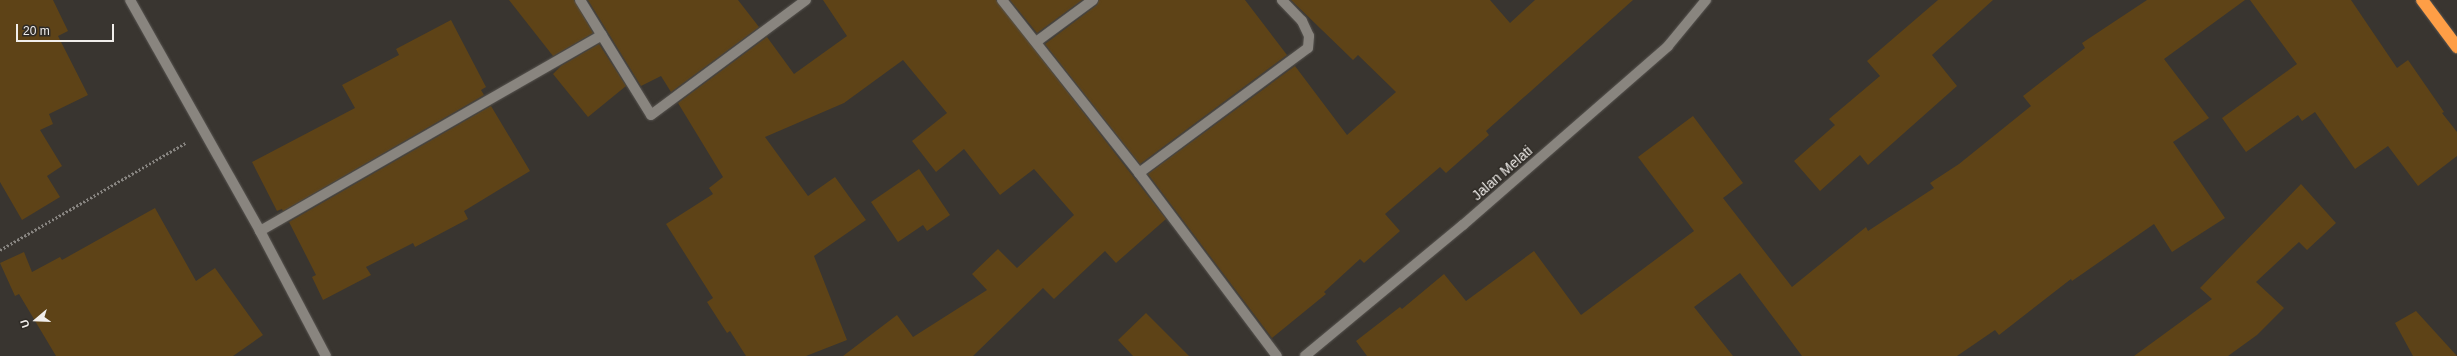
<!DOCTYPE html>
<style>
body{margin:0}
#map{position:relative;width:2457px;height:356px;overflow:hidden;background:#393530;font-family:Arial,sans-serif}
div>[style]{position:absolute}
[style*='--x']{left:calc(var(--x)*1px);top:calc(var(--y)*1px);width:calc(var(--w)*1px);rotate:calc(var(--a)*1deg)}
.building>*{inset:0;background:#5e4317}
.path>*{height:2.5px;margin-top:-1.25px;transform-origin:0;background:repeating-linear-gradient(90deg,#878480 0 2px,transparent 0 4px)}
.roads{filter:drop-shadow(0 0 1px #56534f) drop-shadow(0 0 1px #56534f)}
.minor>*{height:10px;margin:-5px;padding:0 5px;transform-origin:5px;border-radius:5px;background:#89857f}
.highway>*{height:12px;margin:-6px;padding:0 6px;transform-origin:6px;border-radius:6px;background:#fe9e46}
span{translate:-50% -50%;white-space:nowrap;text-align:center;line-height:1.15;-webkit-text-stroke:3px #2f2b26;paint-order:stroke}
.street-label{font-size:14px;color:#f1eeeb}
.north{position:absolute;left:16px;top:300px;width:40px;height:40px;-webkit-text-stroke:3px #2f2b26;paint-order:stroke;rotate:251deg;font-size:11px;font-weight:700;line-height:16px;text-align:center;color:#f1eeeb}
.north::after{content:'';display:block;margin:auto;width:14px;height:18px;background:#f1eeeb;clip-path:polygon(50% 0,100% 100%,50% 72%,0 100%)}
.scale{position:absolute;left:16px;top:24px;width:98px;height:18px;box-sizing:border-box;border:2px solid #f1eeeb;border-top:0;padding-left:5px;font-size:12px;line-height:14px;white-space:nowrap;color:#f1eeeb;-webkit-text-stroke:3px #2f2b26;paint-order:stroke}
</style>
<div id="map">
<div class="building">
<div style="clip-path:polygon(0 0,53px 0,68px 31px,58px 36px,88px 95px,49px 114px,53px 124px,40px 130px,62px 166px,47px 176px,60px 197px,22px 220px,0 182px)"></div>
<div style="clip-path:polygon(509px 0,574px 0,593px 33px,553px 56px)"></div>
<div style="clip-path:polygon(588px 0,738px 0,759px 27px,671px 92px,661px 76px,641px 86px)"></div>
<div style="clip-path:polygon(823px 0,996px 0,1166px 219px,1116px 263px,1105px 251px,1054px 299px,1043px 288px,973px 356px,843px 356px,897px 315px,913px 337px,987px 290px,972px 274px,998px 249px,1017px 268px,1074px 215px,1034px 169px,1000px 195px,964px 149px,936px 172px,912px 141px,947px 113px,903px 60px,844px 103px,765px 137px,808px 196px,835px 177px,866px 220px,814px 256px,847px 340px,806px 356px,746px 356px,730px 331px,727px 333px,707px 302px,713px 298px,666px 224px,713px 194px,709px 188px,723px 177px,678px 103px,767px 37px,794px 74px,847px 36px)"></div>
<div style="clip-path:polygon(1010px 0,1082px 0,1037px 33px)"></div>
<div style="clip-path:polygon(1099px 0,1245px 0,1287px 55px,1140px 164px,1045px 44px,1097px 5px)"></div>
<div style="clip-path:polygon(1291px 0,1490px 0,1510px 23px,1535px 0,1633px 0,1486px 131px,1489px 135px,1446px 173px,1440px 167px,1385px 214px,1400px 231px,1364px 263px,1360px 259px,1324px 292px,1326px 294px,1272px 338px,1148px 174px,1295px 66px,1347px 135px,1396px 92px,1358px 55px,1353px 60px)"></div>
<div style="clip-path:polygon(1938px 0,1993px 0,1932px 55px,1957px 86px,1868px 165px,1860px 155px,1820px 191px,1794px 161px,1835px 125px,1829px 119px,1880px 76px,1867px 61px)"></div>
<div style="clip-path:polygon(2147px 0,2245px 0,2164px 59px,2209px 118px,2173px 142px,2225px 218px,2172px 252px,2154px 224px,2072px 281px,2071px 279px,1999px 335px,1995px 330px,1957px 356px,1802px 356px,1740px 273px,1694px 307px,1733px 356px,1367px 356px,1356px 341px,1400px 307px,1402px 309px,1444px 274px,1466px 301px,1534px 251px,1581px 315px,1694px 231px,1638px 157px,1693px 116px,1743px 183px,1723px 198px,1792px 287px,1866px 227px,1868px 231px,1934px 188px,1930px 183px,1959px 164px,2031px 106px,2023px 96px,2085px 48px,2082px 43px)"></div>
<div style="clip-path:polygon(2250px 0,2351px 0,2397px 68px,2408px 60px,2444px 112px,2442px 113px,2457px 132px,2457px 156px,2418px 186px,2388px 146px,2355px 169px,2315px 112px,2302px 121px,2298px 115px,2246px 152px,2222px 118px,2297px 64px)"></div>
<div style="clip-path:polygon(451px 20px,486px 87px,481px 90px,484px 95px,283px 211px,282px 209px,277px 211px,252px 162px,355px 108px,342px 85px,399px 55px,396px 49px)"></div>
<div style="clip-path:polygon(599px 44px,626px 86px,588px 117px,553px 74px,561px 66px)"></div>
<div style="clip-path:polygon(491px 106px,530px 171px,464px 211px,468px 219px,415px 247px,413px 243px,366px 267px,371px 275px,323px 300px,312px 277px,316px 275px,289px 222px)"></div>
<div style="clip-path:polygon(919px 169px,950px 215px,927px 231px,923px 225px,898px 242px,871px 202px)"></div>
<div style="clip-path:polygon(2301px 184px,2336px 223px,2307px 250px,2299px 242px,2256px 282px,2284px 308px,2257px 335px,2228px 356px,2134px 356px,2212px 299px,2200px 288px)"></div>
<div style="clip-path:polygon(155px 208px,196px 281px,215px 268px,263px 335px,233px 356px,56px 356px,19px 294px,15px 296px,0 263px,24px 252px,32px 272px,60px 257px,62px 260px)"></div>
<div style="clip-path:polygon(2416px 311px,2457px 356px,2413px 356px,2395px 323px)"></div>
<div style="clip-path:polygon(1146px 313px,1189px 356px,1133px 356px,1118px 340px)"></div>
</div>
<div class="path">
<div style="--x:0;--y:250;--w:214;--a:-30"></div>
</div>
<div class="roads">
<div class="minor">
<div style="--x:130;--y:0;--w:265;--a:60.6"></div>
<div style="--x:260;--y:231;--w:141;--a:62.2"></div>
<div style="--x:580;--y:0;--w:135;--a:58.3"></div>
<div style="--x:651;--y:115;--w:193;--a:-36.6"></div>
<div style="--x:1002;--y:0;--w:221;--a:51.6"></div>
<div style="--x:1139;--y:173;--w:229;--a:53"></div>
<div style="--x:1036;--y:42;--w:71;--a:-36.4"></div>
<div style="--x:1139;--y:173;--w:210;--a:-36.5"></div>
<div style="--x:1308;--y:48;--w:12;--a:-85"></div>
<div style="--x:1309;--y:36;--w:17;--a:-115"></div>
<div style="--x:1302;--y:21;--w:29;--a:-134"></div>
<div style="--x:260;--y:231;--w:394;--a:-29.8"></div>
<div style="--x:1305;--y:356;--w:205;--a:-39.7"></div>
<div style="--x:1463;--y:225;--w:272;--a:-41.1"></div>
<div style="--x:1668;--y:46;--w:60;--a:-50.4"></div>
</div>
<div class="highway">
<div style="--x:2422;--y:0;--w:59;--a:53.3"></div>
</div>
</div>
<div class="street-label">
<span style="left:1502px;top:173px;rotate:-41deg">Jalan Melati</span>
</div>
<div class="north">U</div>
<div class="scale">20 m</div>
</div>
